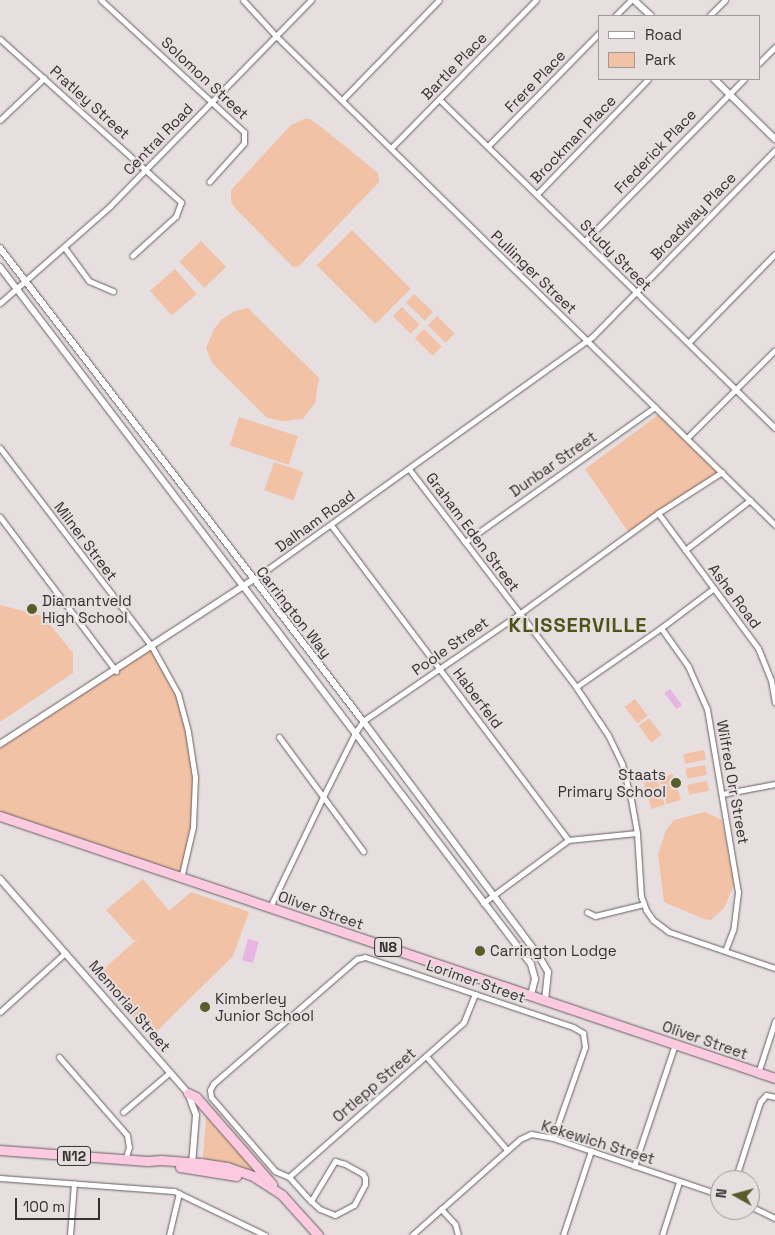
<!DOCTYPE html>
<style>
body{margin:0}
#map{position:relative;width:775px;height:1235px;overflow:hidden;background:#e7dedf;font-family:"Space Grotesk",sans-serif}
div>[style]{position:absolute}
[style*='--x']{left:calc(var(--x)*1px);top:calc(var(--y)*1px);width:calc(var(--w)*1px);rotate:calc(var(--a)*1deg)}
.green>*{inset:0;background:#f2c2a6;transform-origin:0 0}
.water>*{inset:0;background:#e8b4e3;transform-origin:0 0}
.roads{filter:drop-shadow(0 0 1px #665f60) drop-shadow(0 0 1px #665f60)}
.minor>*{height:5px;margin:-2.5px;padding:0 2.5px;transform-origin:2.5px;border-radius:2.5px;background:#fff}
.tertiary>*{height:6px;margin:-3px;padding:0 3px;transform-origin:3px;border-radius:3px;background:#fff}
.trunk>*{height:9px;margin:-4.5px;padding:0 4.5px;transform-origin:4.5px;border-radius:4.5px;background:#fccae0}
.dots>*{width:14px;height:14px;translate:-50% -50%;box-sizing:border-box;border:2px solid #e7dedf;border-radius:50%}
span{translate:-50% -50%;white-space:nowrap;text-align:center;line-height:1.15;-webkit-text-stroke:4px #e7dedf;paint-order:stroke}
.shield-label span{padding:1px 4px;background:#e7dedf;border:1px solid;border-radius:4px;-webkit-text-stroke-width:0}
.shield-label{font-size:14px;color:#343131;font-weight:700}
.street-label{font-size:15px;color:#343131}
.poi-label{font-size:15px;color:#343131}
.left{translate:0 -50%;text-align:left}
.right{translate:-100% -50%;text-align:right}
.district-label{font-size:20px;color:#50541a;font-weight:700;letter-spacing:1px}
.legend{position:absolute;left:598px;top:15px;width:162px;height:65px;box-sizing:border-box;background:#e7dedf;border:1px solid #9f9999;margin:0;padding:6px 9px;list-style:none;font-size:15px;color:#343131}
.legend li{display:flex;align-items:center;gap:10px;height:25px}
.legend b{width:25px;border:1px solid #9f9999}
.north{position:absolute;left:710px;top:1170px;width:50px;height:50px;box-sizing:border-box;background:#e7dedf;border:1px solid #9f9999;border-radius:50%;rotate:277deg;font-size:14px;font-weight:700;line-height:20px;text-align:center;color:#343131}
.north::after{content:'';display:block;margin:auto;width:18px;height:22px;background:#585c2a;clip-path:polygon(50% 0,100% 100%,50% 72%,0 100%)}
.scale{position:absolute;left:15px;top:1198px;width:85px;height:22px;box-sizing:border-box;border:2px solid #343131;border-top:0;padding-left:6px;font-size:15px;line-height:18px;white-space:nowrap;color:#343131;-webkit-text-stroke:4px #e7dedf;paint-order:stroke}
</style>
<div id="map">
<div class="green">
<div style="clip-path:polygon(304px 119px,310px 119px,320px 126px,378px 173px,379px 182px,299px 266px,293px 267px,236px 209px,231px 202px,231px 190px,291px 125px)"></div>
<div style="left:352px;top:230px;width:83px;height:50px;rotate:45deg"></div>
<div style="left:201px;top:241px;width:36px;height:30px;rotate:46deg"></div>
<div style="left:175px;top:269px;width:33px;height:33px;rotate:49deg"></div>
<div style="left:414px;top:294px;width:26px;height:12px;rotate:43deg"></div>
<div style="left:402px;top:307px;width:25px;height:13px;rotate:45deg"></div>
<div style="clip-path:polygon(248px 308px,319px 378px,315px 403px,303px 419px,282px 421px,267px 418px,212px 363px,206px 348px,214px 329px,222px 319px,235px 311px)"></div>
<div style="left:437px;top:316px;width:25px;height:13px;rotate:45deg"></div>
<div style="left:424px;top:329px;width:25px;height:13px;rotate:45deg"></div>
<div style="clip-path:polygon(658px 415px,717px 472px,631px 536px,585px 469px)"></div>
<div style="left:239px;top:417px;width:62px;height:30px;rotate:18deg"></div>
<div style="left:274px;top:462px;width:31px;height:30px;rotate:19deg"></div>
<div style="clip-path:polygon(0 605px,43px 616px,73px 653px,73px 673px,0 722px)"></div>
<div style="clip-path:polygon(152px 648px,178px 693px,195px 772px,192px 828px,182px 873px,0 813px,0 747px)"></div>
<div style="left:635px;top:699px;width:21px;height:13px;rotate:53deg"></div>
<div style="left:649px;top:718px;width:21px;height:13px;rotate:53deg"></div>
<div style="left:704px;top:750px;width:10px;height:21px;rotate:79deg"></div>
<div style="left:705px;top:765px;width:10px;height:20px;rotate:79deg"></div>
<div style="left:673px;top:774px;width:27px;height:15px;rotate:73deg"></div>
<div style="left:657px;top:779px;width:27px;height:14px;rotate:73deg"></div>
<div style="left:707px;top:781px;width:10px;height:20px;rotate:79deg"></div>
<div style="clip-path:polygon(705px 812px,722px 820px,734px 885px,724px 908px,711px 920px,704px 919px,664px 902px,658px 855px,666px 830px,674px 820px)"></div>
<div style="clip-path:polygon(143px 879px,169px 911px,191px 892px,249px 912px,233px 956px,151px 1037px,96px 976px,144px 933px,134px 941px,106px 910px)"></div>
<div style="clip-path:polygon(206px 1116px,261px 1177px,207px 1161px,203px 1157px)"></div>
</div>
<div class="water">
<div style="left:670px;top:689px;width:20px;height:7px;rotate:53deg"></div>
<div style="left:248px;top:939px;width:11px;height:22px;rotate:15deg"></div>
</div>
<div class="roads">
<div class="minor">
<div style="--x:101;--y:0;--w:195;--a:42.7"></div>
<div style="--x:244;--y:132;--w:11;--a:90"></div>
<div style="--x:244;--y:143;--w:52;--a:131.9"></div>
<div style="--x:243;--y:0;--w:49;--a:47.5"></div>
<div style="--x:276;--y:36;--w:699;--a:44.42"></div>
<div style="--x:615;--y:16;--w:23;--a:-45"></div>
<div style="--x:709;--y:16;--w:23;--a:-45"></div>
<div style="--x:0;--y:39;--w:244;--a:42"></div>
<div style="--x:181;--y:202;--w:15;--a:110"></div>
<div style="--x:176;--y:216;--w:59;--a:137.7"></div>
<div style="--x:759;--y:63;--w:23;--a:-45"></div>
<div style="--x:439;--y:99;--w:470;--a:44.4"></div>
<div style="--x:342;--y:100;--w:139;--a:-45.9"></div>
<div style="--x:0;--y:120;--w:61;--a:-43.7"></div>
<div style="--x:488;--y:146;--w:158;--a:-45.5"></div>
<div style="--x:391;--y:148;--w:207;--a:-45.6"></div>
<div style="--x:537;--y:194;--w:160;--a:-46"></div>
<div style="--x:585;--y:241;--w:227;--a:-45.5"></div>
<div style="--x:64;--y:247;--w:42;--a:53.7"></div>
<div style="--x:89;--y:281;--w:26;--a:23"></div>
<div style="--x:0;--y:303;--w:147;--a:-41.4"></div>
<div style="--x:110;--y:206;--w:288;--a:-45.7"></div>
<div style="--x:688;--y:343;--w:124;--a:-45.7"></div>
<div style="--x:687;--y:438;--w:124;--a:-45"></div>
<div style="--x:0;--y:448;--w:250;--a:52.6"></div>
<div style="--x:152;--y:647;--w:54;--a:61"></div>
<div style="--x:178;--y:694;--w:39;--a:75"></div>
<div style="--x:188;--y:732;--w:46;--a:81.2"></div>
<div style="--x:195;--y:777;--w:50;--a:92.3"></div>
<div style="--x:193;--y:827;--w:52;--a:103.2"></div>
<div style="--x:409;--y:469;--w:275;--a:52.5"></div>
<div style="--x:576;--y:687;--w:58;--a:56.3"></div>
<div style="--x:608;--y:735;--w:32;--a:64"></div>
<div style="--x:622;--y:764;--w:36;--a:76"></div>
<div style="--x:631;--y:799;--w:35;--a:80"></div>
<div style="--x:637;--y:833;--w:63;--a:86.4"></div>
<div style="--x:641;--y:896;--w:15;--a:70"></div>
<div style="--x:646;--y:910;--w:12;--a:55"></div>
<div style="--x:653;--y:920;--w:20;--a:37"></div>
<div style="--x:669;--y:932;--w:112;--a:18.8"></div>
<div style="--x:658;--y:513;--w:168;--a:53.5"></div>
<div style="--x:758;--y:648;--w:35;--a:68"></div>
<div style="--x:771;--y:680;--w:23;--a:80"></div>
<div style="--x:0;--y:517;--w:193;--a:53"></div>
<div style="--x:331;--y:525;--w:394;--a:53"></div>
<div style="--x:465;--y:542;--w:233;--a:-35.4"></div>
<div style="--x:685;--y:550;--w:82;--a:-37.6"></div>
<div style="--x:254;--y:579;--w:416;--a:-35.6"></div>
<div style="--x:592;--y:337;--w:262;--a:-45.6"></div>
<div style="--x:661;--y:628;--w:47;--a:54.6"></div>
<div style="--x:688;--y:666;--w:47;--a:66.2"></div>
<div style="--x:707;--y:709;--w:186;--a:80.4"></div>
<div style="--x:738;--y:892;--w:38;--a:97"></div>
<div style="--x:733;--y:930;--w:22;--a:111"></div>
<div style="--x:576;--y:687;--w:103;--a:-34.8"></div>
<div style="--x:661;--y:628;--w:66;--a:-37"></div>
<div style="--x:279;--y:737;--w:142;--a:53.6"></div>
<div style="--x:722;--y:794;--w:54;--a:-10.7"></div>
<div style="--x:483;--y:903;--w:106;--a:-36.5"></div>
<div style="--x:568;--y:840;--w:69;--a:-5.8"></div>
<div style="--x:270;--y:907;--w:122;--a:-64.3"></div>
<div style="--x:323;--y:797;--w:72;--a:-63.4"></div>
<div style="--x:355;--y:733;--w:14;--a:-56"></div>
<div style="--x:363;--y:721;--w:189;--a:-34.4"></div>
<div style="--x:519;--y:614;--w:172;--a:-36"></div>
<div style="--x:658;--y:513;--w:76;--a:-32.6"></div>
<div style="--x:587;--y:912;--w:9;--a:27"></div>
<div style="--x:595;--y:916;--w:50;--a:-13.8"></div>
<div style="--x:475;--y:994;--w:31;--a:112"></div>
<div style="--x:463;--y:1023;--w:232;--a:138.5"></div>
<div style="--x:289;--y:1177;--w:15;--a:-157"></div>
<div style="--x:275;--y:1171;--w:98;--a:-130.9"></div>
<div style="--x:211;--y:1097;--w:7;--a:-98"></div>
<div style="--x:210;--y:1090;--w:7;--a:-63"></div>
<div style="--x:213;--y:1084;--w:191;--a:-41"></div>
<div style="--x:357;--y:959;--w:8;--a:-14"></div>
<div style="--x:365;--y:957;--w:116;--a:18.6"></div>
<div style="--x:475;--y:994;--w:103;--a:18.6"></div>
<div style="--x:573;--y:1027;--w:12;--a:31"></div>
<div style="--x:583;--y:1033;--w:14;--a:82"></div>
<div style="--x:585;--y:1047;--w:96;--a:109.4"></div>
<div style="--x:0;--y:1012;--w:88;--a:-42.2"></div>
<div style="--x:426;--y:1056;--w:124;--a:49.2"></div>
<div style="--x:59;--y:1057;--w:103;--a:48.9"></div>
<div style="--x:127;--y:1135;--w:12;--a:81"></div>
<div style="--x:129;--y:1147;--w:14;--a:107"></div>
<div style="--x:758;--y:1073;--w:55;--a:-71.9"></div>
<div style="--x:123;--y:1112;--w:62;--a:-40.4"></div>
<div style="--x:634;--y:1166;--w:129;--a:-71.4"></div>
<div style="--x:289;--y:1177;--w:25;--a:48"></div>
<div style="--x:306;--y:1196;--w:7;--a:45"></div>
<div style="--x:311;--y:1201;--w:12;--a:42"></div>
<div style="--x:320;--y:1209;--w:16;--a:22"></div>
<div style="--x:335;--y:1215;--w:21;--a:-28"></div>
<div style="--x:354;--y:1205;--w:24;--a:-62"></div>
<div style="--x:365;--y:1184;--w:6;--a:-90"></div>
<div style="--x:365;--y:1178;--w:4;--a:-117"></div>
<div style="--x:363;--y:1174;--w:21;--a:-151"></div>
<div style="--x:345;--y:1164;--w:10;--a:-163"></div>
<div style="--x:335;--y:1161;--w:47;--a:121"></div>
<div style="--x:0;--y:1178;--w:174;--a:4.3"></div>
<div style="--x:174;--y:1191;--w:101;--a:25.8"></div>
<div style="--x:735;--y:1180;--w:82;--a:-72.2"></div>
<div style="--x:760;--y:1102;--w:9;--a:-49"></div>
<div style="--x:766;--y:1095;--w:9;--a:13"></div>
<div style="--x:750;--y:1206;--w:28;--a:26"></div>
<div style="--x:441;--y:1209;--w:21;--a:47"></div>
<div style="--x:455;--y:1224;--w:11;--a:75"></div>
<div style="--x:70;--y:1235;--w:52;--a:-85.6"></div>
<div style="--x:169;--y:1235;--w:43;--a:-76.6"></div>
<div style="--x:412;--y:1235;--w:144;--a:-41.6"></div>
<div style="--x:520;--y:1139;--w:12;--a:-24"></div>
<div style="--x:531;--y:1134;--w:22;--a:10"></div>
<div style="--x:553;--y:1138;--w:176;--a:18.8"></div>
<div style="--x:563;--y:1235;--w:89;--a:-71.6"></div>
<div style="--x:662;--y:1235;--w:56;--a:-72.2"></div>
</div>
<div class="tertiary">
<div style="--x:634;--y:0;--w:23;--a:43"></div>
<div style="--x:714;--y:79;--w:86;--a:44.5"></div>
<div style="--x:0;--y:248;--w:596;--a:52.5"></div>
<div style="--x:363;--y:721;--w:296;--a:53.2"></div>
<div style="--x:540;--y:958;--w:16;--a:60"></div>
<div style="--x:548;--y:972;--w:27;--a:96"></div>
<div style="--x:0;--y:267;--w:876;--a:52.7"></div>
<div style="--x:531;--y:964;--w:16;--a:75"></div>
<div style="--x:535;--y:979;--w:16;--a:104"></div>
<div style="--x:0;--y:744;--w:303;--a:-33"></div>
<div style="--x:0;--y:879;--w:285;--a:48.7"></div>
<div style="--x:188;--y:1093;--w:23;--a:70"></div>
<div style="--x:196;--y:1115;--w:50;--a:94.6"></div>
</div>
<div class="trunk">
<div style="--x:0;--y:816;--w:818;--a:18.68"></div>
<div style="--x:188;--y:1093;--w:9;--a:27"></div>
<div style="--x:196;--y:1097;--w:116;--a:48.9"></div>
<div style="--x:0;--y:1150;--w:148;--a:4.3"></div>
<div style="--x:148;--y:1161;--w:13;--a:-4"></div>
<div style="--x:161;--y:1160;--w:40;--a:4.3"></div>
<div style="--x:201;--y:1163;--w:26;--a:9"></div>
<div style="--x:227;--y:1167;--w:28;--a:19"></div>
<div style="--x:253;--y:1176;--w:35;--a:33"></div>
<div style="--x:282;--y:1195;--w:54;--a:48"></div>
<div style="--x:180;--y:1167;--w:57;--a:9.1"></div>
</div>
</div>
<div class="dots">
<div style="left:32px;top:609px;background:#585c2a"></div>
<div style="left:676px;top:783px;background:#585c2a"></div>
<div style="left:480px;top:951px;background:#585c2a"></div>
<div style="left:205px;top:1007px;background:#585c2a"></div>
</div>
<div class="shield-label">
<span style="left:388px;top:947px">N8</span>
<span style="left:74px;top:1156px">N12</span>
</div>
<div class="street-label">
<span style="left:454px;top:66px;rotate:-46deg">Bartle Place</span>
<span style="left:205px;top:78px;rotate:43deg">Solomon Street</span>
<span style="left:535px;top:81px;rotate:-46deg">Frere Place</span>
<span style="left:90px;top:102px;rotate:42deg">Pratley Street</span>
<span style="left:158px;top:139px;rotate:-46deg">Central Road</span>
<span style="left:573px;top:139px;rotate:-46deg">Brockman Place</span>
<span style="left:655px;top:151px;rotate:-46deg">Frederick Place</span>
<span style="left:693px;top:216px;rotate:-46deg">Broadway Place</span>
<span style="left:616px;top:255px;rotate:45deg">Study Street</span>
<span style="left:534px;top:272px;rotate:44deg">Pullinger Street</span>
<span style="left:553px;top:464px;rotate:-35deg">Dunbar Street</span>
<span style="left:315px;top:521px;rotate:-36deg">Dalham Road</span>
<span style="left:473px;top:532px;rotate:53deg">Graham Eden Street</span>
<span style="left:86px;top:541px;rotate:53deg">Milner Street</span>
<span style="left:735px;top:596px;rotate:53deg">Ashe Road</span>
<span style="left:294px;top:612px;rotate:52deg">Carrington Way</span>
<span style="left:450px;top:646px;rotate:-35deg">Poole Street</span>
<span style="left:478px;top:698px;rotate:53deg">Haberfeld</span>
<span style="left:733px;top:782px;rotate:80deg">Wilfred Orr Street</span>
<span style="left:321px;top:910px;rotate:19deg">Oliver Street</span>
<span style="left:476px;top:981px;rotate:19deg">Lorimer Street</span>
<span style="left:130px;top:1006px;rotate:49deg">Memorial Street</span>
<span style="left:705px;top:1040px;rotate:19deg">Oliver Street</span>
<span style="left:374px;top:1085px;rotate:-41deg">Ortlepp Street</span>
<span style="left:598px;top:1142px;rotate:17deg">Kekewich Street</span>
</div>
<div class="poi-label">
<span class="left" style="left:42px;top:609px">Diamantveld<br>High School</span>
<span class="right" style="left:666px;top:783px">Staats<br>Primary School</span>
<span class="left" style="left:490px;top:951px">Carrington Lodge</span>
<span class="left" style="left:215px;top:1007px">Kimberley<br>Junior School</span>
</div>
<div class="district-label">
<span style="left:578px;top:625px">KLISSERVILLE</span>
</div>
<ul class="legend">
<li><b style="height:6px;background:#fff"></b>Road</li>
<li><b style="height:14px;background:#f2c2a6"></b>Park</li>
</ul>
<div class="north">N</div>
<div class="scale">100 m</div>
</div>
